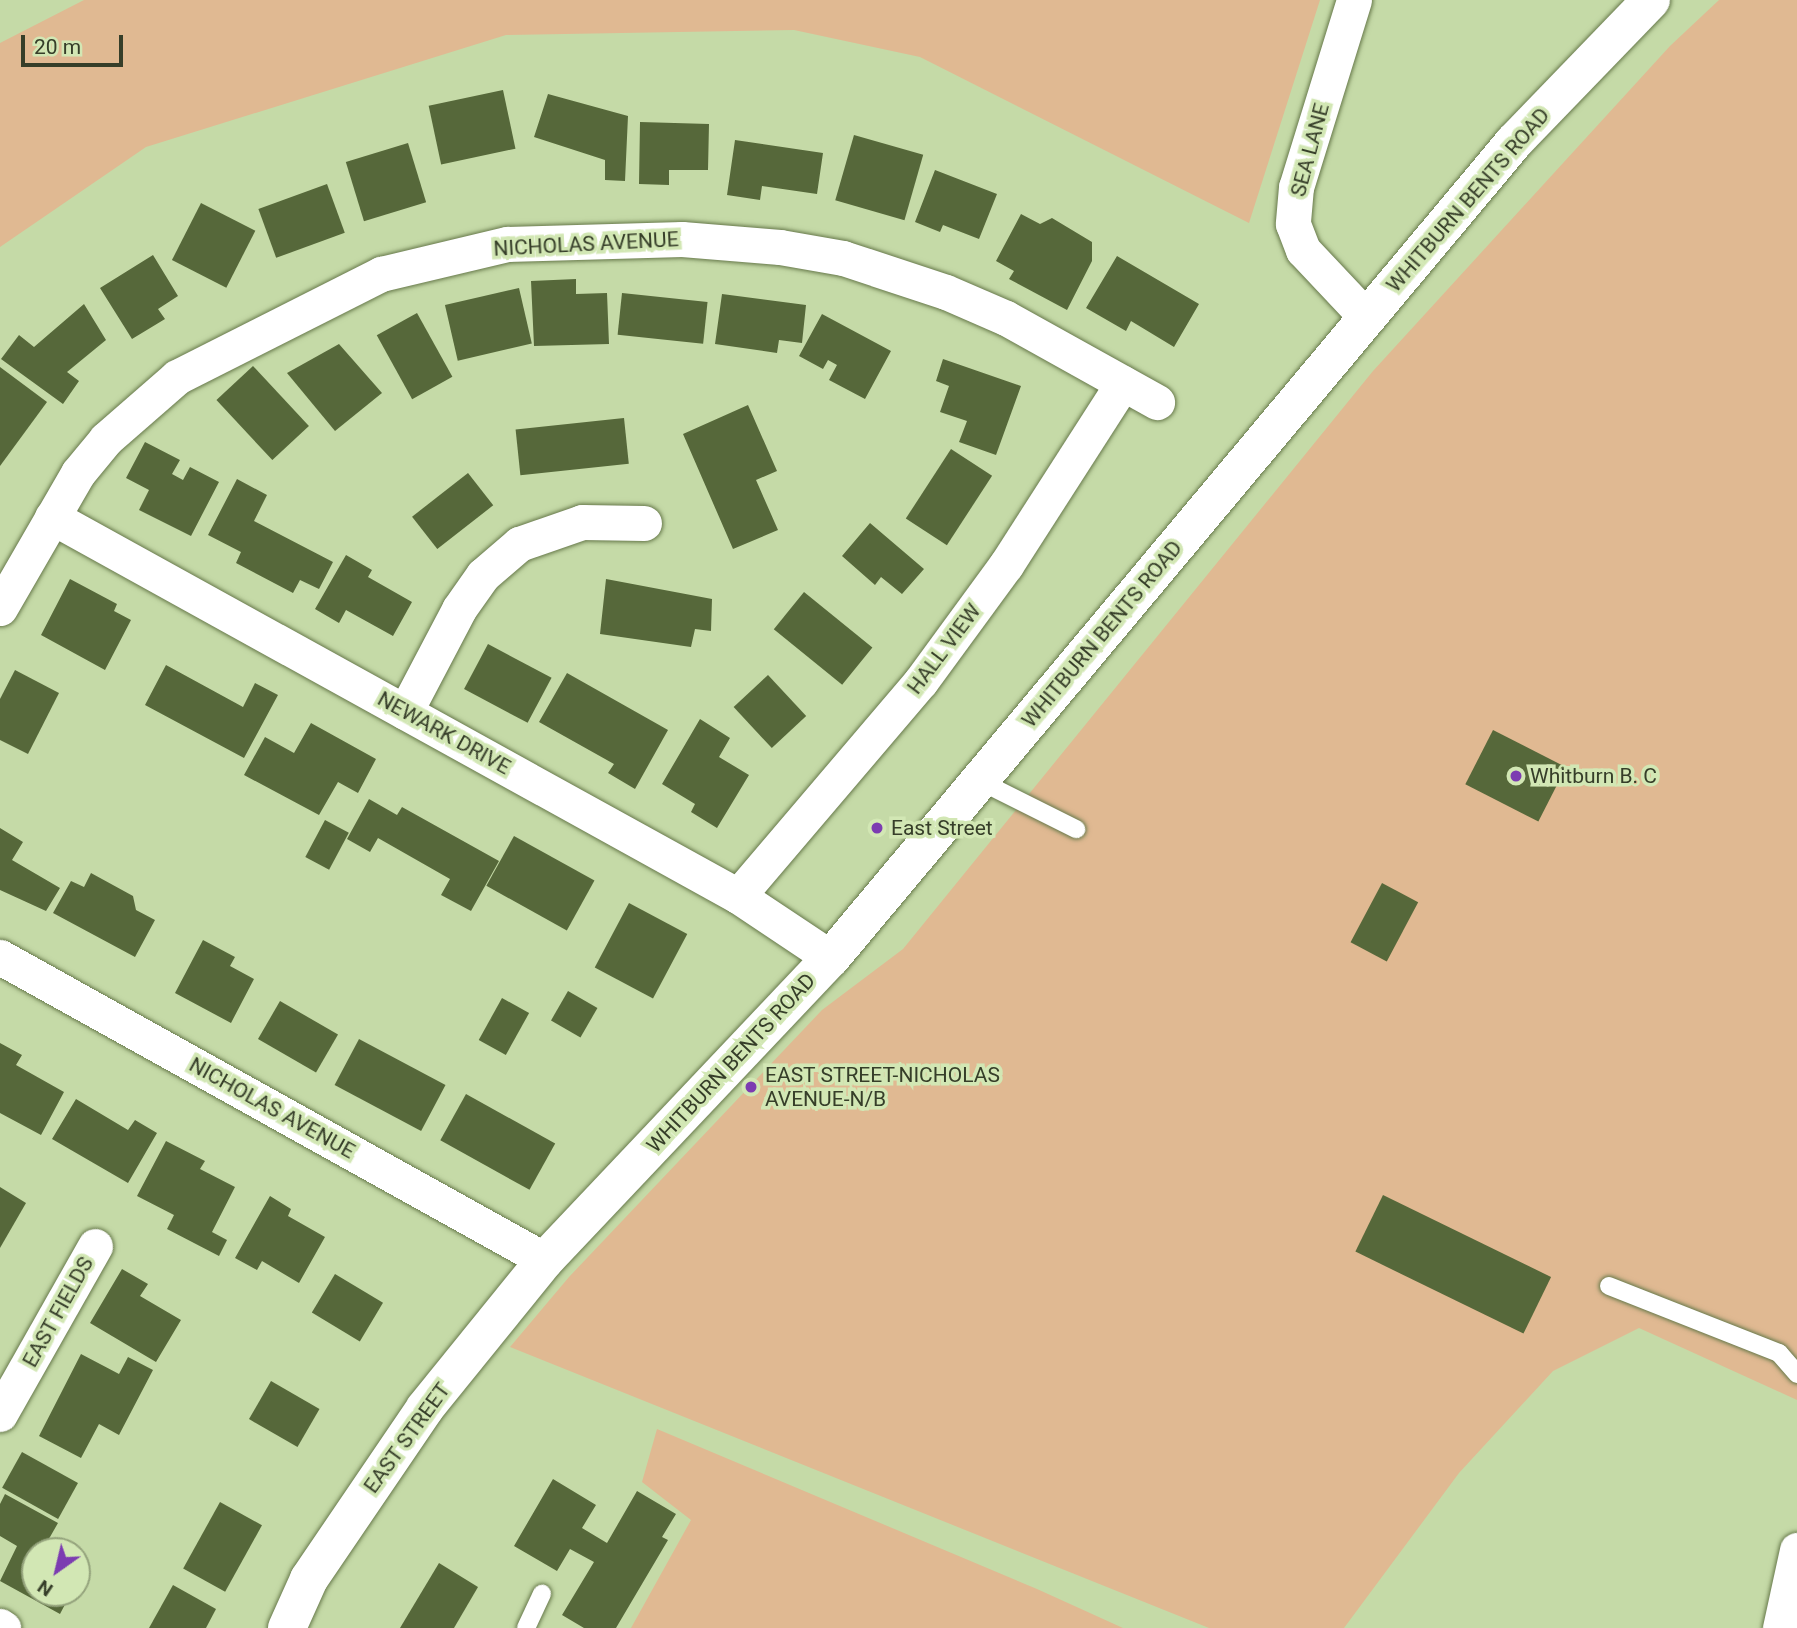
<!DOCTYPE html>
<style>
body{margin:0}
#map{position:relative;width:1797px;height:1628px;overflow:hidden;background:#c5daa7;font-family:Roboto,sans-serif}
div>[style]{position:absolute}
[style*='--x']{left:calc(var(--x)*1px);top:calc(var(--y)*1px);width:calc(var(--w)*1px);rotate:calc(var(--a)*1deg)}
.green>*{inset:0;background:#e0b992}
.building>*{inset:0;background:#56683a;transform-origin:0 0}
.roads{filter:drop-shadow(0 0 2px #67794b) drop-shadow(0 0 2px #67794b)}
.service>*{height:18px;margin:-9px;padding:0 9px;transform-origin:9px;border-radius:9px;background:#fff}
.minor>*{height:35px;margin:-17.5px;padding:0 17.5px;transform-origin:17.5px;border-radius:17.5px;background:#fff}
.primary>*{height:38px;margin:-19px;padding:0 19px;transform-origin:19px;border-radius:19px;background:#fff}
.dots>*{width:19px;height:19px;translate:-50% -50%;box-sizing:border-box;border:4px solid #d2e7b4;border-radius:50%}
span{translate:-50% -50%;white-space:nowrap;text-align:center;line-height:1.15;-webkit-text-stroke:7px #d2e7b4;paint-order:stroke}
.street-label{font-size:21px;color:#363e29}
.poi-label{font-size:21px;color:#363e29}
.left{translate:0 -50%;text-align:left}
.north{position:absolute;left:21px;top:1537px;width:70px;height:70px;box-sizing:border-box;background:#d2e7b4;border:2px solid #94a37c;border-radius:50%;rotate:214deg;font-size:19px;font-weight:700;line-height:28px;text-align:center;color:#363e29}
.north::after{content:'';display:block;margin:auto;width:24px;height:32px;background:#7c3cb1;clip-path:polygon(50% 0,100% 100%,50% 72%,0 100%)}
.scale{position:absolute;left:21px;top:35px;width:102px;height:32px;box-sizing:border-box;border:4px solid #363e29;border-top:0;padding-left:9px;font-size:21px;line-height:24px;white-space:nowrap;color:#363e29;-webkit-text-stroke:5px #d2e7b4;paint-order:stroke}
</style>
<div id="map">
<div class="green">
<div style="clip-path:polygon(84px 0,1320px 0,1249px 223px,920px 57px,794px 30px,506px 35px,146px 147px,0 247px,0 43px)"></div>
<div style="clip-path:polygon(1719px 0,1797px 0,1797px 1400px,1639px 1328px,1553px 1371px,1459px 1473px,1344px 1628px,1209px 1628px,510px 1347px,569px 1277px,822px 1010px,903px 949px,1373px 371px,1670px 46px)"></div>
<div style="clip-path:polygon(657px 1429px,1037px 1589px,1123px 1628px,631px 1628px,691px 1520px,642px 1482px)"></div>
</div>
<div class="building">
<div style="left:503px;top:90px;width:60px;height:76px;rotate:78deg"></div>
<div style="clip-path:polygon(548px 94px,628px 116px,625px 181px,605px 180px,605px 160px,534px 137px)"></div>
<div style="clip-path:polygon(640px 122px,709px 124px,708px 170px,669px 170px,669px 185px,639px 184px)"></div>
<div style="left:854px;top:135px;width:72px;height:68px;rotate:16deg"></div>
<div style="clip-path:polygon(735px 140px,823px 153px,817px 194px,762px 186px,760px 200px,727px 195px)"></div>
<div style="left:408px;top:143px;width:62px;height:65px;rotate:73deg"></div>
<div style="clip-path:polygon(935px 170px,997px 194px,979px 239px,943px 225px,940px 232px,915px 222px)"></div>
<div style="left:327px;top:184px;width:52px;height:73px;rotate:70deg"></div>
<div style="left:201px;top:203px;width:61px;height:64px;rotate:27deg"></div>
<div style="clip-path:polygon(1021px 214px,1040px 224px,1052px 218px,1092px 242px,1092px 261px,1067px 310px,1009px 279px,1014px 271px,996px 261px)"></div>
<div style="clip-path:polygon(153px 255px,178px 296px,158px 309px,165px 319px,132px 339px,100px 288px)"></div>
<div style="clip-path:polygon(1117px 256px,1199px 304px,1174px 347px,1131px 321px,1126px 331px,1086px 308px)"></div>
<div style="clip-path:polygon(576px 279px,576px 294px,607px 293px,609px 344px,534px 346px,531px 281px)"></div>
<div style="left:519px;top:288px;width:57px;height:76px;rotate:77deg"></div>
<div style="left:622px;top:293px;width:86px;height:42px;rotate:6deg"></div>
<div style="clip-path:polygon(722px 294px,806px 305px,802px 343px,779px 340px,777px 353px,715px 344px)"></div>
<div style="clip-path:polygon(84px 304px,106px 340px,67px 372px,79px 381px,63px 404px,1px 359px,19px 335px,34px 347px)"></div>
<div style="left:417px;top:313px;width:73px;height:46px;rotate:61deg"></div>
<div style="clip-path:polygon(822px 314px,891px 351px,865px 399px,829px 380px,837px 365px,828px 360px,823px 369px,799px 356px)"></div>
<div style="clip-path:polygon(339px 344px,382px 393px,335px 431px,287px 373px)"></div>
<div style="clip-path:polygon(943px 359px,1021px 386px,996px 455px,959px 442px,967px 421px,940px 412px,949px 386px,936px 381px)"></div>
<div style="left:253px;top:366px;width:82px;height:50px;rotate:47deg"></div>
<div style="clip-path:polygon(0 367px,47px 402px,0 466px)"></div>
<div style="clip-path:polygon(748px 405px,777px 471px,756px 480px,778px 530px,733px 549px,683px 434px)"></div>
<div style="left:624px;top:418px;width:46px;height:109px;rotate:84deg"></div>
<div style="clip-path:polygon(145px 442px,180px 460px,172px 474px,183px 480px,190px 467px,219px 482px,191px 536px,139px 510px,149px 490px,126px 478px)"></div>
<div style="left:951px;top:449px;width:49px;height:83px;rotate:33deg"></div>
<div style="left:468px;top:473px;width:41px;height:71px;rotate:52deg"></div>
<div style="clip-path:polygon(237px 479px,267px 495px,254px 521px,333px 562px,319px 589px,300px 580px,293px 593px,236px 563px,241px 552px,208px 535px)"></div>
<div style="clip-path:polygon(870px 523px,924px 569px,902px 594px,881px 577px,875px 585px,842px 556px)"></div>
<div style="clip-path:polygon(346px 555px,372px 570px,368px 577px,412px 602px,393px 636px,346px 610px,339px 623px,315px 609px)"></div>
<div style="clip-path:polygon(70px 579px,117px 604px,114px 611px,131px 620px,105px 670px,41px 635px)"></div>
<div style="clip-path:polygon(606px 579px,712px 599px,711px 631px,695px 629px,691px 647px,600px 634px)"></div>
<div style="left:804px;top:592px;width:88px;height:48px;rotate:39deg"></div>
<div style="left:488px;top:644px;width:72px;height:51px;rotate:28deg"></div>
<div style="clip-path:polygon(166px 665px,243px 707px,255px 683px,278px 695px,244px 758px,145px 705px)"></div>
<div style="clip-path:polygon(15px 670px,59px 693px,28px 754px,0 740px,0 699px)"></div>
<div style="clip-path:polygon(567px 673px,668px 730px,635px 789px,608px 773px,614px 764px,539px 722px)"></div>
<div style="left:768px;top:675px;width:56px;height:47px;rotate:47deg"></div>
<div style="clip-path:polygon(700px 719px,730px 738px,719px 757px,749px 775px,717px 828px,691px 812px,695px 804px,662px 784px)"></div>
<div style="clip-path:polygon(311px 723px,376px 759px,358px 793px,338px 782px,319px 815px,244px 775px,265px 737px,294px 753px)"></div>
<div style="left:1493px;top:730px;width:82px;height:61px;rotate:27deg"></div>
<div style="clip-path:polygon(369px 799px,397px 815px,402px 807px,499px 861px,471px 911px,441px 895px,450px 879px,378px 838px,370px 852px,347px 839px)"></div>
<div style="left:325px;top:820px;width:27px;height:42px;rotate:28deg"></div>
<div style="clip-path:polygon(0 828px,23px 842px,12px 860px,60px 888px,46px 911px,0 890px)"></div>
<div style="left:514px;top:836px;width:92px;height:57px;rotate:29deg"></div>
<div style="clip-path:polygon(91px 873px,133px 896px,136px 910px,155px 920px,135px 957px,53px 913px,71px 881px,84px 887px)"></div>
<div style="left:1382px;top:883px;width:41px;height:67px;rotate:28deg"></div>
<div style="left:629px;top:903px;width:66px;height:73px;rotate:28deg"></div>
<div style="clip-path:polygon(203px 940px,235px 957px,230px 966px,254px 979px,231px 1023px,175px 993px)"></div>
<div style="left:568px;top:991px;width:34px;height:34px;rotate:30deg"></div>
<div style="left:502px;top:998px;width:31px;height:48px;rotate:29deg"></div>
<div style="left:280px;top:1001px;width:67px;height:44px;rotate:30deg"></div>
<div style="left:359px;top:1039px;width:98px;height:52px;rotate:28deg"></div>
<div style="clip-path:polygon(0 1043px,22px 1055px,16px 1065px,64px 1092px,41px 1135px,0 1113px)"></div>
<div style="left:466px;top:1094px;width:102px;height:53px;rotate:29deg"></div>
<div style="clip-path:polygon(76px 1099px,128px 1130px,135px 1120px,157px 1133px,128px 1183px,52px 1139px)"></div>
<div style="clip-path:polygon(166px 1141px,205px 1161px,200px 1169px,235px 1187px,212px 1232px,227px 1240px,219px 1256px,167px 1229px,174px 1215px,137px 1196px)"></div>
<div style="clip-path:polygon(0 1187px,26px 1203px,0 1248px)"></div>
<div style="left:1383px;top:1195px;width:187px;height:63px;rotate:26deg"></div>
<div style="clip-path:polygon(270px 1196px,291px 1209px,288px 1216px,325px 1237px,299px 1283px,262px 1261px,257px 1270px,235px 1258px)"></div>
<div style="clip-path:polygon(122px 1269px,148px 1284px,140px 1296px,181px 1320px,156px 1362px,90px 1323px)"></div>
<div style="left:335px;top:1274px;width:56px;height:45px;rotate:31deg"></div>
<div style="clip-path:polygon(81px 1354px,119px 1374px,128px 1357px,153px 1370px,119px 1435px,99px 1424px,81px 1458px,39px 1436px)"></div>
<div style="left:271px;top:1381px;width:56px;height:44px;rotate:30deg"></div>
<div style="left:22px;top:1452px;width:64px;height:41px;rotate:29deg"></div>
<div style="clip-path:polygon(553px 1479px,596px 1505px,582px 1528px,607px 1543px,637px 1491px,676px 1514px,662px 1537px,668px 1540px,616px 1628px,584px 1628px,562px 1615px,594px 1562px,570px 1549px,557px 1571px,514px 1546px)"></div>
<div style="clip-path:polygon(5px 1494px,58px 1523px,42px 1551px,35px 1551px,35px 1593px,71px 1593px,60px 1614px,0 1581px,17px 1546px,0 1536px,0 1504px)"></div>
<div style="left:220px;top:1502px;width:48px;height:76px;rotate:29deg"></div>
<div style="clip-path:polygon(439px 1563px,478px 1587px,454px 1628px,400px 1628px)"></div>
<div style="clip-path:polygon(173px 1585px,216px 1609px,206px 1628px,149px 1628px)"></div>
</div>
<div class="roads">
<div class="service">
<div style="--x:978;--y:780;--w:110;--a:26.6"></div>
<div style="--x:1609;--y:1286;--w:183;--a:21.5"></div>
<div style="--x:1779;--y:1353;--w:28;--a:49"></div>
<div style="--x:526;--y:1628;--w:38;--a:-65"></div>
</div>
<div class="minor">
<div style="--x:1354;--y:0;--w:196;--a:107.2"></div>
<div style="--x:1296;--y:187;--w:37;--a:95"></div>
<div style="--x:1293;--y:224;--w:28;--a:69"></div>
<div style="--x:1303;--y:250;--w:93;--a:46.7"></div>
<div style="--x:52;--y:517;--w:784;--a:28.92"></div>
<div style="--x:738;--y:896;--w:112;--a:33.7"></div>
<div style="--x:0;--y:608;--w:156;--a:-60"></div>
<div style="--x:78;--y:473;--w:44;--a:-50.5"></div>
<div style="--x:106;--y:439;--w:94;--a:-41.1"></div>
<div style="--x:177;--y:377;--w:229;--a:-26.8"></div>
<div style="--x:381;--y:274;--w:130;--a:-13.4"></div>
<div style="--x:507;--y:244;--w:175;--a:-1.6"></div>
<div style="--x:682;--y:239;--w:98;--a:4.7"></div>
<div style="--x:780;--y:247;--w:64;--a:9.9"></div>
<div style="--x:843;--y:258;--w:108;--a:18.3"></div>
<div style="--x:946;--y:292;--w:65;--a:23.4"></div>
<div style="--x:1006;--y:318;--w:173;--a:29.1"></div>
<div style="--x:405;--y:712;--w:116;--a:-62.3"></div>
<div style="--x:459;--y:609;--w:42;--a:-54.8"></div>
<div style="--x:483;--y:575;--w:48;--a:-40.7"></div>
<div style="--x:519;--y:544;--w:67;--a:-19.2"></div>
<div style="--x:582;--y:522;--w:62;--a:0.9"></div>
<div style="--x:738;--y:896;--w:282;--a:-49.6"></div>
<div style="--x:921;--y:681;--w:144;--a:-53.8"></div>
<div style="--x:1006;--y:565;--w:216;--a:-57.3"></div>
<div style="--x:0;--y:957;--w:624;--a:29.07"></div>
<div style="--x:0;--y:1414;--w:193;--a:-60.5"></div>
<div style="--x:0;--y:1626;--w:4;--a:34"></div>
<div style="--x:1780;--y:1628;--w:80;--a:-77.7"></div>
</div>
<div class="primary">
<div style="--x:287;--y:1628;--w:54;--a:-65.8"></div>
<div style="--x:309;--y:1579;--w:207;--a:-55.8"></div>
<div style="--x:425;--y:1408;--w:191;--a:-51"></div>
<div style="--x:545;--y:1260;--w:416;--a:-46.6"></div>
<div style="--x:831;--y:958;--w:1064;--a:-50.07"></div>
<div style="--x:1514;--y:142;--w:197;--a:-46"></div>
</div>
</div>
<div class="dots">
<div style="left:1516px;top:776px;background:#7c3cb1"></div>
<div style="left:877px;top:828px;background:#7c3cb1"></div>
<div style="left:751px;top:1087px;background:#7c3cb1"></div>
</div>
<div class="street-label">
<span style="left:1310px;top:150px;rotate:-75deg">SEA LANE</span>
<span style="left:1468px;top:200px;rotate:-49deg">WHITBURN BENTS ROAD</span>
<span style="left:586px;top:244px;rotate:-3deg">NICHOLAS AVENUE</span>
<span style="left:1102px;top:634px;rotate:-50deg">WHITBURN BENTS ROAD</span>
<span style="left:944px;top:649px;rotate:-53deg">HALL VIEW</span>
<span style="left:444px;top:733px;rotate:29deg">NEWARK DRIVE</span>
<span style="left:731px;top:1063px;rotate:-47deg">WHITBURN BENTS ROAD</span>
<span style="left:272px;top:1108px;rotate:29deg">NICHOLAS AVENUE</span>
<span style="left:58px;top:1312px;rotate:-61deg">EAST FIELDS</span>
<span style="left:407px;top:1438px;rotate:-54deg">EAST STREET</span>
</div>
<div class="poi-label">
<span class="left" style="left:1530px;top:776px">Whitburn B. C</span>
<span class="left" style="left:891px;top:828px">East Street</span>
<span class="left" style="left:765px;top:1087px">EAST STREET-NICHOLAS<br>AVENUE-N/B</span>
</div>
<div class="north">N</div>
<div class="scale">20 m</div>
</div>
